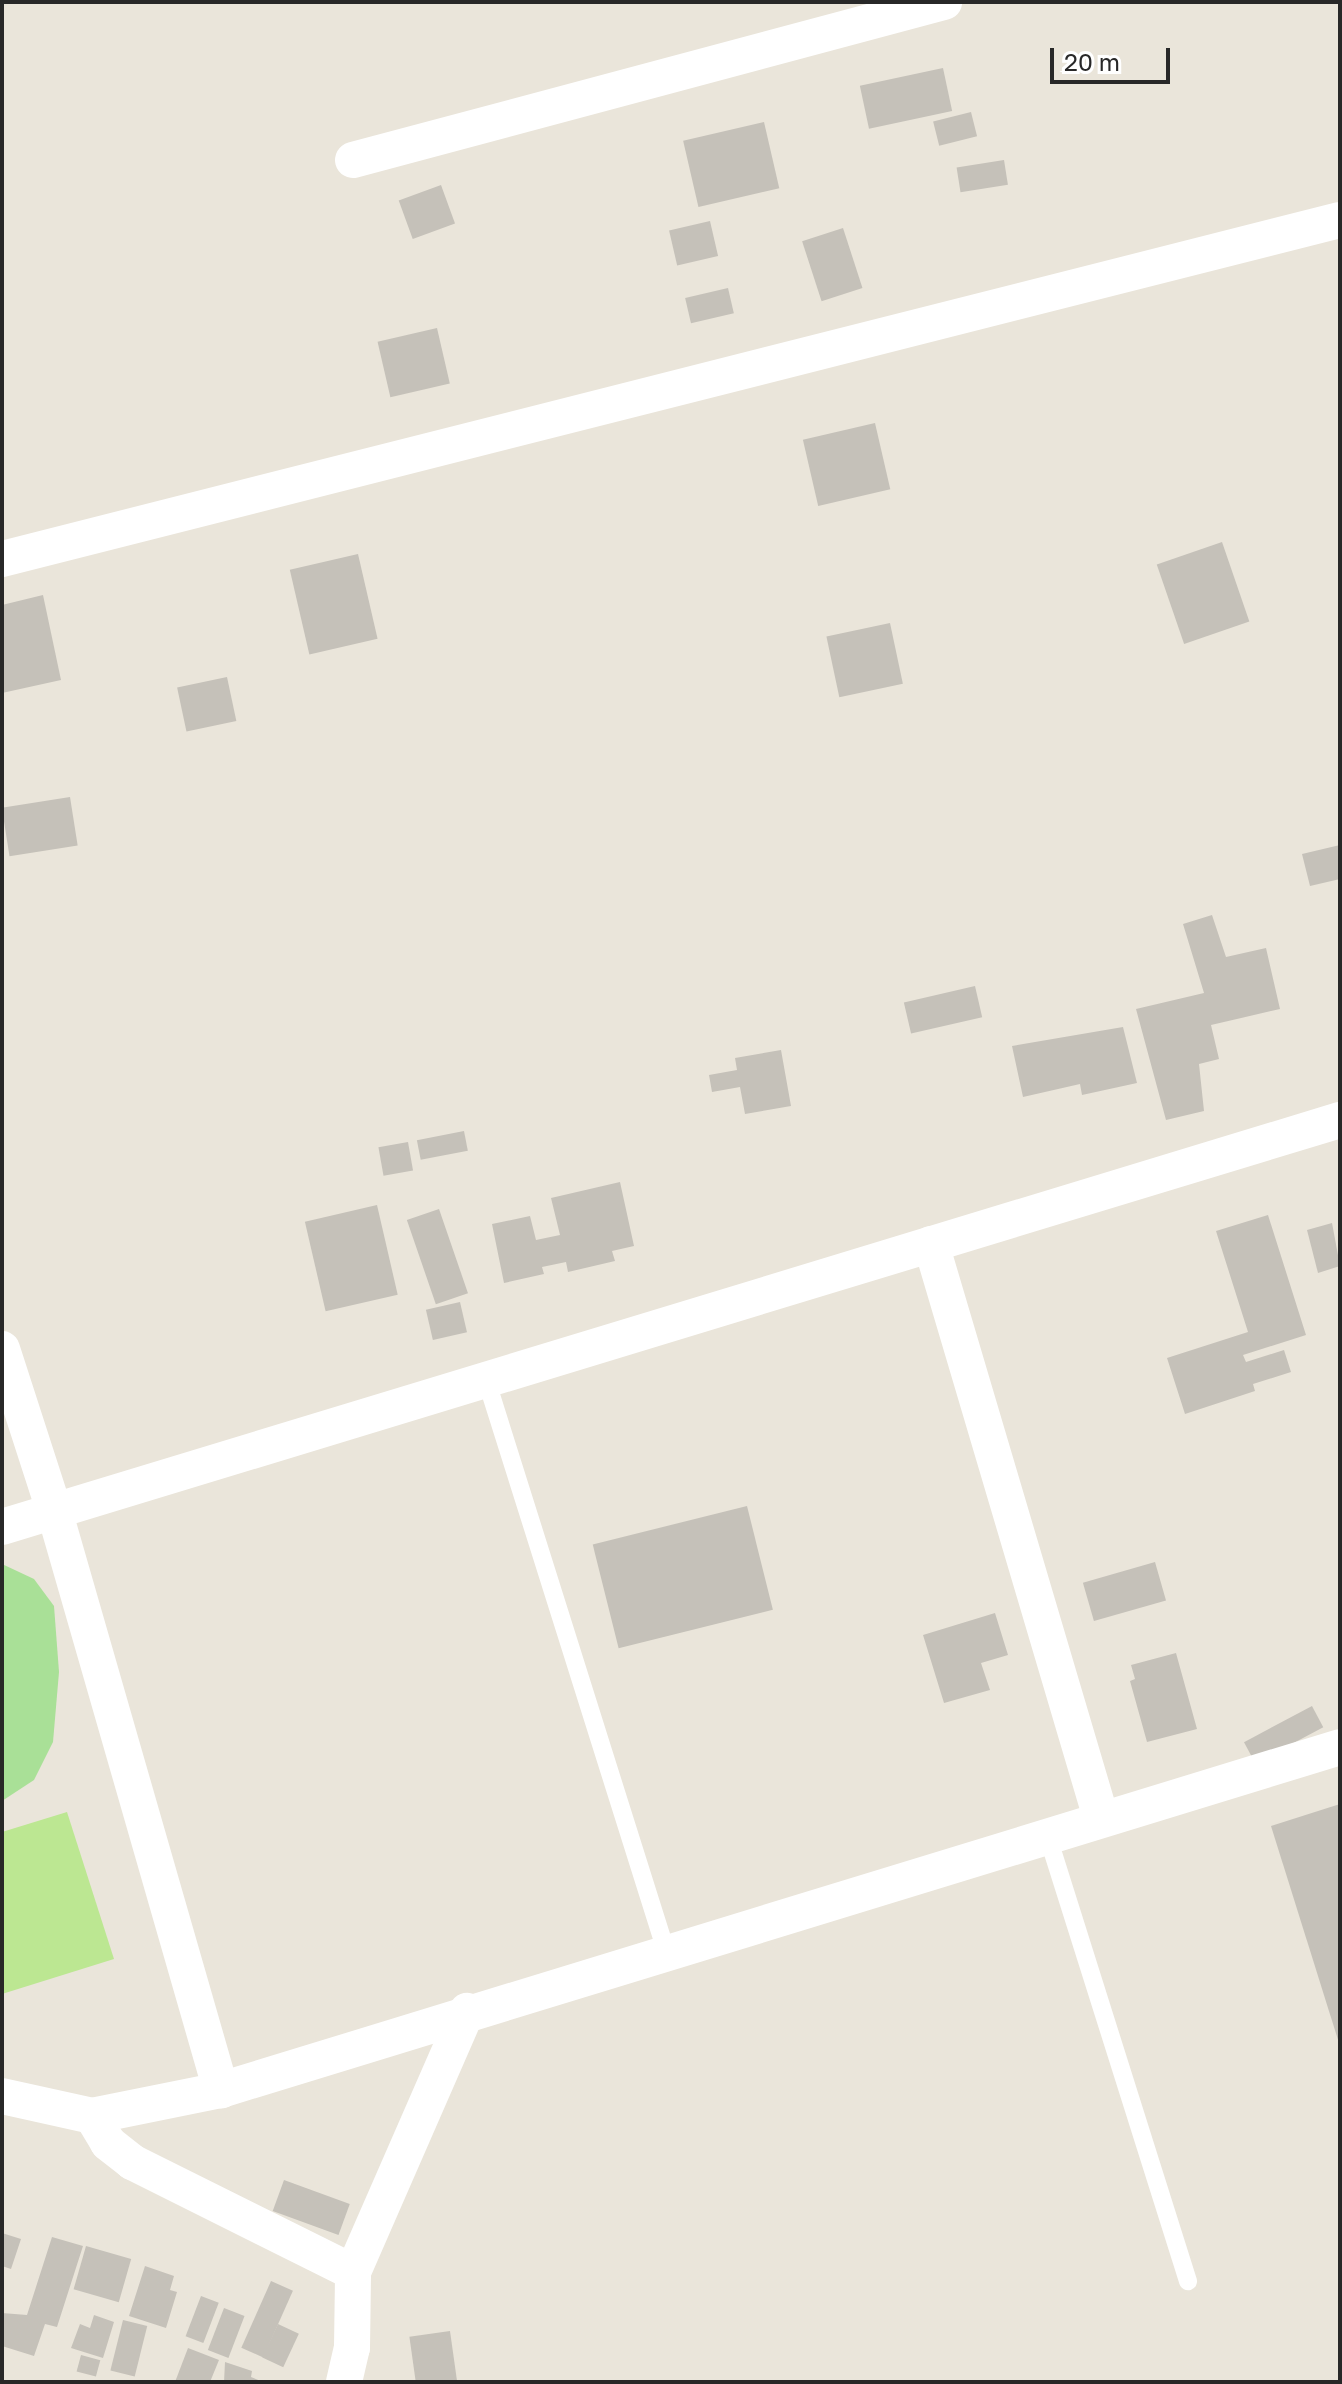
<!DOCTYPE html>
<style>
body{margin:0}
#map{position:relative;width:1342px;height:2384px;overflow:hidden;background:#eae5da;font-family:"Golos Text",sans-serif}
div>[style]{position:absolute}
[style*='--x']{left:calc(var(--x)*1px);top:calc(var(--y)*1px);width:calc(var(--w)*1px);rotate:calc(var(--a)*1deg)}
.green>*{inset:0;background:#a9e097}
.pitch>*{inset:0;background:#bce792}
.building>*{inset:0;background:#c5c1b9;transform-origin:0 0}
.lane>*{height:18px;margin:-9px;padding:0 9px;transform-origin:9px;border-radius:9px;background:#fff}
.street>*{height:36px;margin:-18px;padding:0 18px;transform-origin:18px;border-radius:18px;background:#fff}
span{translate:-50% -50%;white-space:nowrap;text-align:center;line-height:1.15;-webkit-text-stroke:8px #fff;paint-order:stroke}
.frame{position:absolute;inset:0;border:4px solid #282828;pointer-events:none}
.scale{position:absolute;left:1050px;top:48px;width:120px;height:36px;box-sizing:border-box;border:4px solid #282828;border-top:0;padding-left:10px;font-size:24px;line-height:28px;white-space:nowrap;color:#282828;-webkit-text-stroke:6px #fff;paint-order:stroke}
</style>
<div id="map">
<div class="green">
<div style="clip-path:polygon(2px 1564px,34px 1579px,54px 1606px,59px 1672px,53px 1742px,34px 1780px,2px 1801px)"></div>
</div>
<div class="pitch">
<div style="clip-path:polygon(67px 1812px,114px 1959px,2px 1994px,2px 1832px)"></div>
</div>
<div class="building">
<div style="left:943px;top:68px;width:44px;height:85px;rotate:78deg"></div>
<div style="left:971px;top:112px;width:25px;height:39px;rotate:76deg"></div>
<div style="left:764px;top:122px;width:68px;height:83px;rotate:77deg"></div>
<div style="left:1004px;top:160px;width:25px;height:48px;rotate:81deg"></div>
<div style="left:441px;top:185px;width:41px;height:45px;rotate:70deg"></div>
<div style="left:710px;top:221px;width:36px;height:42px;rotate:77deg"></div>
<div style="left:843px;top:228px;width:63px;height:43px;rotate:72deg"></div>
<div style="left:728px;top:288px;width:26px;height:44px;rotate:77deg"></div>
<div style="left:437px;top:328px;width:57px;height:61px;rotate:77deg"></div>
<div style="left:875px;top:423px;width:68px;height:74px;rotate:77deg"></div>
<div style="left:1222px;top:542px;width:84px;height:69px;rotate:71deg"></div>
<div style="left:358px;top:554px;width:87px;height:70px;rotate:77deg"></div>
<div style="clip-path:polygon(43px 595px,61px 680px,2px 693px,2px 605px)"></div>
<div style="left:890px;top:623px;width:62px;height:65px;rotate:78deg"></div>
<div style="left:227px;top:677px;width:45px;height:51px;rotate:78deg"></div>
<div style="left:70px;top:797px;width:49px;height:69px;rotate:81deg"></div>
<div style="clip-path:polygon(1340px 845px,1340px 879px,1310px 886px,1302px 854px)"></div>
<div style="clip-path:polygon(1212px 915px,1226px 957px,1266px 948px,1280px 1009px,1211px 1025px,1219px 1059px,1199px 1064px,1204px 1111px,1166px 1120px,1136px 1009px,1204px 993px,1183px 924px)"></div>
<div style="left:975px;top:986px;width:32px;height:73px;rotate:77deg"></div>
<div style="clip-path:polygon(1123px 1027px,1137px 1083px,1082px 1095px,1080px 1084px,1023px 1097px,1012px 1046px)"></div>
<div style="clip-path:polygon(781px 1050px,791px 1106px,745px 1114px,740px 1087px,712px 1092px,709px 1075px,737px 1070px,735px 1058px)"></div>
<div style="left:464px;top:1131px;width:20px;height:48px;rotate:79deg"></div>
<div style="left:408px;top:1142px;width:29px;height:30px;rotate:80deg"></div>
<div style="clip-path:polygon(620px 1182px,634px 1246px,612px 1251px,615px 1261px,568px 1272px,566px 1262px,542px 1267px,544px 1274px,504px 1283px,492px 1224px,530px 1216px,536px 1240px,560px 1235px,551px 1198px)"></div>
<div style="left:377px;top:1205px;width:92px;height:74px;rotate:77deg"></div>
<div style="left:439px;top:1209px;width:89px;height:34px;rotate:71deg"></div>
<div style="clip-path:polygon(1268px 1215px,1306px 1335px,1243px 1355px,1246px 1362px,1284px 1350px,1291px 1372px,1253px 1384px,1255px 1391px,1185px 1414px,1167px 1358px,1248px 1332px,1216px 1231px)"></div>
<div style="clip-path:polygon(1332px 1223px,1340px 1266px,1318px 1273px,1307px 1230px)"></div>
<div style="left:460px;top:1302px;width:31px;height:35px;rotate:77deg"></div>
<div style="left:747px;top:1506px;width:107px;height:159px;rotate:76deg"></div>
<div style="left:1155px;top:1562px;width:40px;height:75px;rotate:74deg"></div>
<div style="clip-path:polygon(995px 1613px,1008px 1655px,981px 1663px,990px 1690px,944px 1703px,923px 1635px)"></div>
<div style="clip-path:polygon(1176px 1653px,1197px 1729px,1147px 1742px,1130px 1681px,1135px 1679px,1131px 1665px)"></div>
<div style="left:1312px;top:1706px;width:24px;height:77px;rotate:62deg"></div>
<div style="clip-path:polygon(1340px 1804px,1340px 2042px,1339px 2043px,1271px 1826px)"></div>
<div style="left:284px;top:2180px;width:70px;height:33px;rotate:20deg"></div>
<div style="clip-path:polygon(2px 2233px,21px 2239px,11px 2269px,2px 2266px)"></div>
<div style="clip-path:polygon(52px 2237px,83px 2246px,57px 2327px,45px 2324px,34px 2356px,2px 2346px,2px 2313px,27px 2315px)"></div>
<div style="left:86px;top:2246px;width:47px;height:45px;rotate:16deg"></div>
<div style="clip-path:polygon(145px 2266px,174px 2276px,170px 2290px,177px 2292px,166px 2328px,129px 2316px)"></div>
<div style="left:271px;top:2281px;width:24px;height:73px;rotate:24deg"></div>
<div style="left:201px;top:2296px;width:19px;height:43px;rotate:21deg"></div>
<div style="left:224px;top:2308px;width:22px;height:45px;rotate:21deg"></div>
<div style="clip-path:polygon(94px 2315px,114px 2322px,103px 2358px,71px 2348px,80px 2324px,90px 2328px)"></div>
<div style="left:123px;top:2320px;width:25px;height:52px;rotate:14deg"></div>
<div style="left:278px;top:2324px;width:23px;height:37px;rotate:25deg"></div>
<div style="left:450px;top:2331px;width:51px;height:41px;rotate:82deg"></div>
<div style="clip-path:polygon(188px 2348px,219px 2360px,210px 2382px,175px 2382px)"></div>
<div style="left:81px;top:2355px;width:20px;height:17px;rotate:15deg"></div>
<div style="clip-path:polygon(225px 2362px,252px 2371px,251px 2377px,263px 2382px,224px 2382px)"></div>
</div>
<div class="lane">
<div style="--x:486;--y:1379;--w:600;--a:72.53"></div>
<div style="--x:1047;--y:1834;--w:469;--a:72.5"></div>
</div>
<div class="street">
<div style="--x:353;--y:160;--w:612;--a:-14.97"></div>
<div style="--x:2;--y:559;--w:1380;--a:-14.22"></div>
<div style="--x:931;--y:1244;--w:599;--a:73.5"></div>
<div style="--x:2;--y:1349;--w:169;--a:72.1"></div>
<div style="--x:54;--y:1510;--w:604;--a:73.94"></div>
<div style="--x:2;--y:1527;--w:1399;--a:-16.92"></div>
<div style="--x:2;--y:2096;--w:92;--a:12.5"></div>
<div style="--x:92;--y:2116;--w:132;--a:-11.4"></div>
<div style="--x:221;--y:2090;--w:1170;--a:-17.04"></div>
<div style="--x:92;--y:2116;--w:31;--a:59"></div>
<div style="--x:108;--y:2143;--w:31;--a:38"></div>
<div style="--x:132;--y:2162;--w:247;--a:26.5"></div>
<div style="--x:344;--y:2382;--w:35;--a:-77"></div>
<div style="--x:352;--y:2348;--w:76;--a:-89.2"></div>
<div style="--x:353;--y:2272;--w:285;--a:-66.4"></div>
</div>
<div class="frame"></div>
<div class="scale">20 m</div>
</div>
